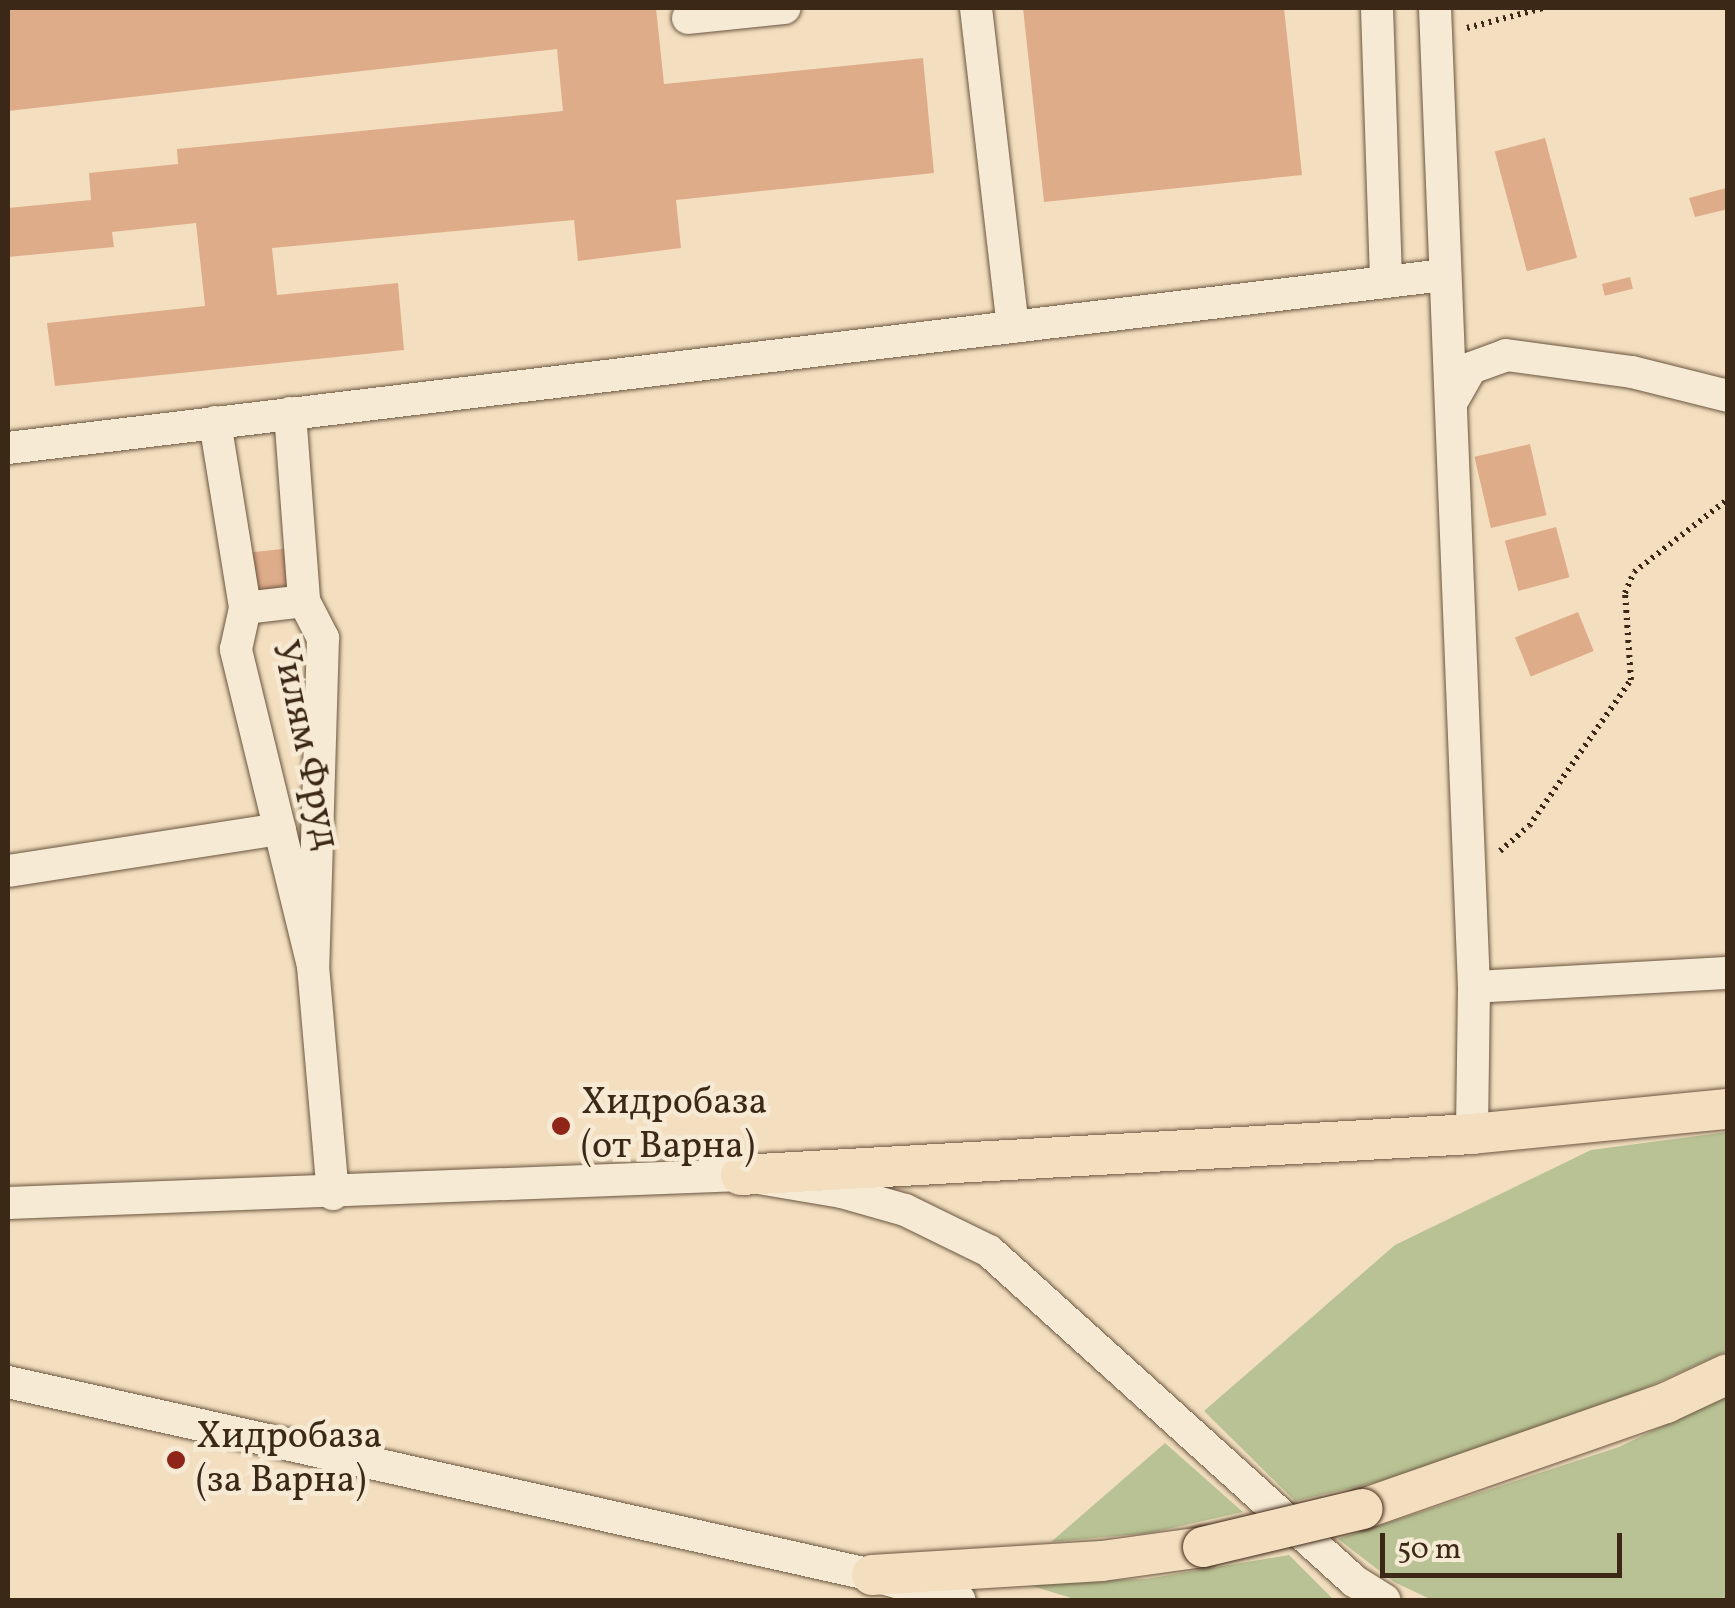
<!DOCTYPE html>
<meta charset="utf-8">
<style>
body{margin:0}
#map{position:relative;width:1735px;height:1608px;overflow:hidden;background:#f3dfbf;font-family:Vollkorn,serif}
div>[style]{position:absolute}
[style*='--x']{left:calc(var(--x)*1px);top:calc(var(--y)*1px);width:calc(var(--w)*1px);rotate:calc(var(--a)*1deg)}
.green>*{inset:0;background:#b9c294}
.building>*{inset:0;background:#dfac8a;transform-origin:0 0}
.path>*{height:6px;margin-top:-3px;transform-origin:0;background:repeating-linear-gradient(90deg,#3c2816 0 2.5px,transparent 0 7.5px)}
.roads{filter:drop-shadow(0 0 2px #6a5640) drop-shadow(0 0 2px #6a5640)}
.minor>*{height:32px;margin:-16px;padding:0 16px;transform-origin:16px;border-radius:16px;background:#f7ead5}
.major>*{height:40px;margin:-20px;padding:0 20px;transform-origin:20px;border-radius:20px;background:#f3dfbf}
.bridges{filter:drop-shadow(0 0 2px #3c2816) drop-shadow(0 0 2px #3c2816)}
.major-bridge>*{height:40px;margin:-20px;padding:0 20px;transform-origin:20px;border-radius:20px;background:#f3dfbf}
.dots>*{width:28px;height:28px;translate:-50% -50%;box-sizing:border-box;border:5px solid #f7ead5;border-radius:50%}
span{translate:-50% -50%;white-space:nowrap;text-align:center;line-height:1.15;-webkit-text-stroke:9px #f7ead5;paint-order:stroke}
.street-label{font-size:38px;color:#3c2816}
.poi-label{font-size:38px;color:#3c2816}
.left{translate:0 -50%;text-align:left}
.frame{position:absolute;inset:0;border:10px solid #3c2816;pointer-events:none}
.scale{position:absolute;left:1380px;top:1533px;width:242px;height:45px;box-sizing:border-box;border:5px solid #3c2816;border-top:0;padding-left:12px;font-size:30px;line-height:35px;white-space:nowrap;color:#3c2816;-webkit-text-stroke:8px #f7ead5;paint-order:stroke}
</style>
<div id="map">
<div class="green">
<div style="clip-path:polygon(1727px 1132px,1727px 1351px,1641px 1390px,1407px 1475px,1295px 1501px,1204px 1411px,1395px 1245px,1591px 1150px)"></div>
<div style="clip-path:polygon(1727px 1395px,1727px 1600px,1432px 1600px,1394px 1582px,1338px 1539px,1619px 1447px)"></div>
<div style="clip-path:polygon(1165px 1443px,1243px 1512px,1150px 1533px,1051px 1542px)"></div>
<div style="clip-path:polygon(1289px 1555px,1334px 1600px,1078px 1600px,1022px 1583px,1146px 1579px)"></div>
</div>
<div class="building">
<div style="clip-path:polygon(8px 8px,656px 8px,664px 84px,923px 58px,934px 173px,676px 200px,681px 248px,578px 261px,574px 220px,272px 248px,277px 295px,398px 283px,404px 350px,55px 386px,47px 323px,205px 306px,196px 223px,112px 232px,114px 247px,8px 257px,8px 208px,91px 200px,89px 173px,178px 164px,177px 149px,563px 111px,557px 49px,8px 111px)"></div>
<div style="clip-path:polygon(1023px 8px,1284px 8px,1302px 175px,1044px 202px)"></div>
<div style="left:1545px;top:138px;width:124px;height:52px;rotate:75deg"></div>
<div style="clip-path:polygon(1726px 188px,1728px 209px,1695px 217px,1689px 198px)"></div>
<div style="left:1630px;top:277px;width:12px;height:29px;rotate:76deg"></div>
<div style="left:1530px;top:444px;width:73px;height:57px;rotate:77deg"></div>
<div style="left:1556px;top:527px;width:52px;height:53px;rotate:75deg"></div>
<div style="left:292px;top:548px;width:38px;height:43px;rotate:84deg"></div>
<div style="left:1578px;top:612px;width:42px;height:68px;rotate:68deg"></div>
</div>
<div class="path">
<div style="--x:1467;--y:28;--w:79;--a:-14.7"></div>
<div style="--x:1500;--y:851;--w:38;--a:-41"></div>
<div style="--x:1529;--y:826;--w:178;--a:-55.1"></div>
<div style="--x:1631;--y:680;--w:87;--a:-93.9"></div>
<div style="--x:1625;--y:593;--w:23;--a:-67"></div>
<div style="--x:1634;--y:572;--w:119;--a:-37.8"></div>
</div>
<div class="roads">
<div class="minor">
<div style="--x:976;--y:8;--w:321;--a:83.4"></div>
<div style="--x:1377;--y:8;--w:274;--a:88.1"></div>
<div style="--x:1435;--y:8;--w:980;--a:87.72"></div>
<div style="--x:1474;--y:987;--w:147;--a:90.8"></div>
<div style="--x:688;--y:18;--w:97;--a:-5.9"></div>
<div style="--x:1451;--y:403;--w:40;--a:-60.3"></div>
<div style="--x:1471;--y:368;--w:37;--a:-20"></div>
<div style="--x:1506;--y:355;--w:127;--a:7.7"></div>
<div style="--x:1632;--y:372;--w:99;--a:14"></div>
<div style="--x:290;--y:413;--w:189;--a:85.7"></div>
<div style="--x:215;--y:422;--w:188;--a:80.8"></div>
<div style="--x:8;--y:448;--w:1446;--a:-6.87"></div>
<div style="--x:8;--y:871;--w:275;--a:-8.8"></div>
<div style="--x:313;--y:966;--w:326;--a:-103.7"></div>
<div style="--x:236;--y:649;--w:42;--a:-77.6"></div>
<div style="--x:245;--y:608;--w:59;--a:-6.8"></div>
<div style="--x:304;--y:601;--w:42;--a:62.8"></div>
<div style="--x:323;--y:638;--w:328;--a:91.7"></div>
<div style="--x:313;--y:966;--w:229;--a:85"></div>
<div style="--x:1474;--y:987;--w:254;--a:-3.2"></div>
<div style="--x:8;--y:1203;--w:734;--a:-2.19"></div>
<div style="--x:741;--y:1175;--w:102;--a:9.6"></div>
<div style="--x:842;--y:1192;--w:66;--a:15.9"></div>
<div style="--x:905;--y:1210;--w:93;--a:26"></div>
<div style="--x:989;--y:1251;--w:492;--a:42.1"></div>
<div style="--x:1354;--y:1581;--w:36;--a:32"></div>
<div style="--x:8;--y:1382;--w:885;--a:12.59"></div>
<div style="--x:872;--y:1575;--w:91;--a:16"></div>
</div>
<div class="major">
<div style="--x:741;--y:1175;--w:732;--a:-3.21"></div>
<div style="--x:1472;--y:1134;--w:257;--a:-5.6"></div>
<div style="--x:1363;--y:1509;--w:321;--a:-19.3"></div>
<div style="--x:1666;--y:1403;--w:68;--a:-25.1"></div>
<div style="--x:872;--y:1575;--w:230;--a:-3.5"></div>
<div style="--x:1102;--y:1561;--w:102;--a:-7.9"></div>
</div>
</div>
<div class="bridges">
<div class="major-bridge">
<div style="--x:1203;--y:1547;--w:164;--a:-13.4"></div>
</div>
</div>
<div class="dots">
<div style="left:561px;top:1126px;background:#8f2418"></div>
<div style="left:176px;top:1460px;background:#8f2418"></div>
</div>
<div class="street-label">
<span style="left:304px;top:745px;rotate:78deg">Уилям Фруд</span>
</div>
<div class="poi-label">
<span class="left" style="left:581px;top:1126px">Хидробаза<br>(от Варна)</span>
<span class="left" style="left:196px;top:1460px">Хидробаза<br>(за Варна)</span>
</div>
<div class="frame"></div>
<div class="scale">50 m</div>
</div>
